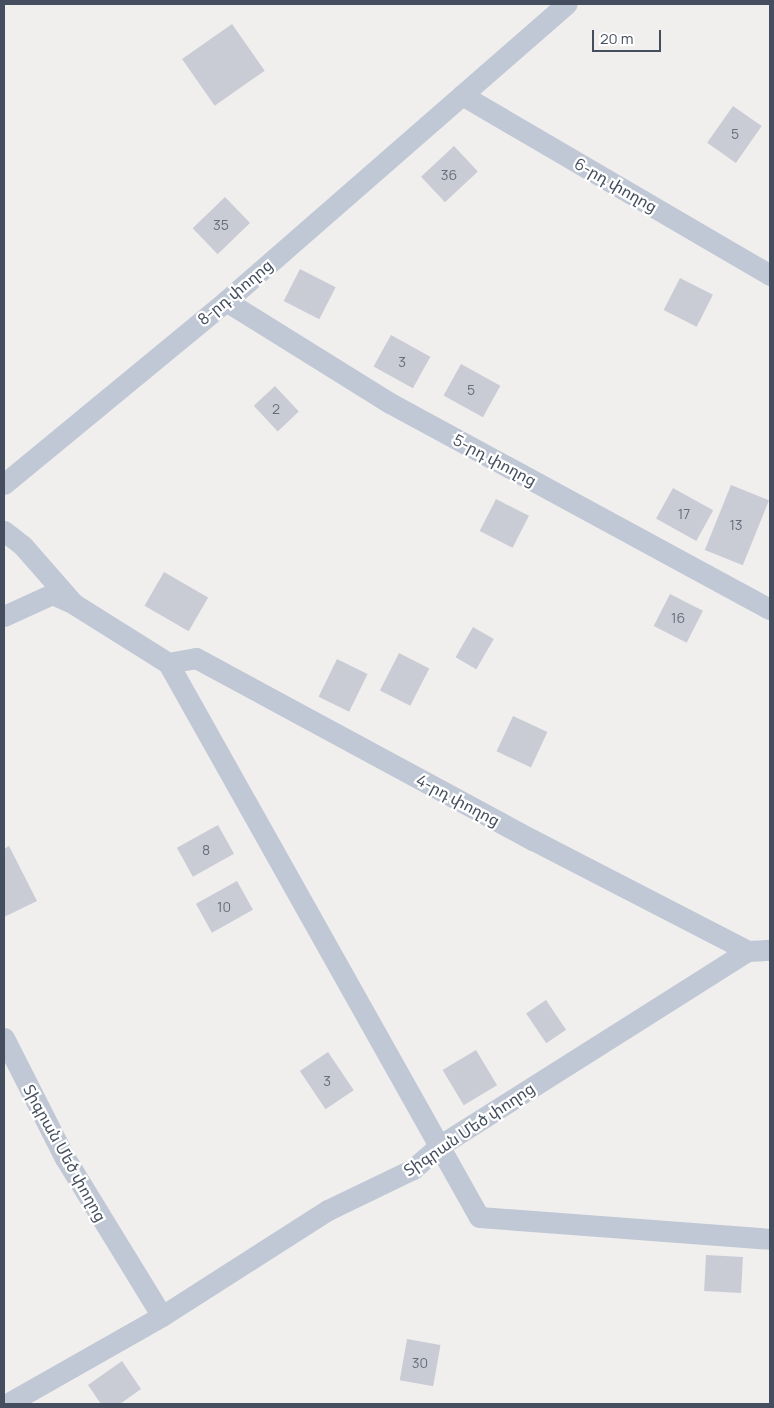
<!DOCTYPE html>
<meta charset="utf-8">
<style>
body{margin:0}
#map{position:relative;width:774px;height:1408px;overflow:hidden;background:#f1eeee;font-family:Manrope,"Noto Sans Armenian",sans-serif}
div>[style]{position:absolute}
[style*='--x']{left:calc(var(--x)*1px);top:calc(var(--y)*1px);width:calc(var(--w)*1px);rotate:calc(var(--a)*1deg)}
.building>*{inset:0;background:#caccd5;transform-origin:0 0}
.minor>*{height:21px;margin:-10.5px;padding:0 10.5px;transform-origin:10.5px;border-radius:10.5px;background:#c0c8d5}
span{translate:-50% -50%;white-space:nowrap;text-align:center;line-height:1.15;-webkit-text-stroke:4.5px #fff;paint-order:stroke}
.number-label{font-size:14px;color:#666e7c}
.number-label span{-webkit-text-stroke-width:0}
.street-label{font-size:16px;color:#454e5e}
.frame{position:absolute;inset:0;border:5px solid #454e5e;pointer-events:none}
.scale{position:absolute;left:592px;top:30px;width:69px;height:22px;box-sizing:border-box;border:2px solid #454e5e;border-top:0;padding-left:6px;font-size:15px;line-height:18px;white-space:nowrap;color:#454e5e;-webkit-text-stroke:4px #fff;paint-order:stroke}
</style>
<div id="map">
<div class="building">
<div style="left:232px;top:24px;width:57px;height:61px;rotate:55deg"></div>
<div style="left:733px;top:106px;width:35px;height:45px;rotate:35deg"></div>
<div style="left:454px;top:146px;width:35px;height:45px;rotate:47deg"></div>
<div style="left:225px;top:197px;width:36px;height:45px;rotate:46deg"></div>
<div style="left:300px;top:269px;width:40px;height:36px;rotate:27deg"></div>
<div style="left:680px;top:278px;width:37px;height:36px;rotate:27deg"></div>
<div style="left:391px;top:335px;width:45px;height:36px;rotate:29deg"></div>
<div style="left:461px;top:364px;width:45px;height:36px;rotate:29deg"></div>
<div style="left:275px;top:386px;width:35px;height:29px;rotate:47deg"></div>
<div style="left:731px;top:485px;width:41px;height:70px;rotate:22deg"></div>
<div style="left:673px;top:488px;width:46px;height:35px;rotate:29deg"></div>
<div style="left:496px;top:499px;width:37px;height:36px;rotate:27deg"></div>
<div style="left:164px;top:572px;width:51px;height:39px;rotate:30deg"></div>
<div style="left:670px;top:594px;width:37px;height:36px;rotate:27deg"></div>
<div style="left:473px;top:627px;width:24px;height:35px;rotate:30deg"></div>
<div style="left:399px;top:653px;width:34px;height:42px;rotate:27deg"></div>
<div style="left:337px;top:659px;width:34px;height:42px;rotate:26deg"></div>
<div style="left:513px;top:716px;width:38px;height:39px;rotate:25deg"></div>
<div style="left:218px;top:825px;width:33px;height:47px;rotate:61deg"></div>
<div style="clip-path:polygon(9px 846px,37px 901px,4px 917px,4px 849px)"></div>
<div style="left:237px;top:881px;width:33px;height:47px;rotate:61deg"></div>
<div style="left:546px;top:1000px;width:36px;height:24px;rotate:56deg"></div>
<div style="left:476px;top:1050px;width:41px;height:39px;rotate:59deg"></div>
<div style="left:328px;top:1052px;width:46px;height:34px;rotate:56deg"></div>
<div style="left:706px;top:1255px;width:37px;height:36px;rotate:3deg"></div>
<div style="left:407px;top:1339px;width:34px;height:42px;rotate:10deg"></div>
<div style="clip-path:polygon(122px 1361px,141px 1389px,120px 1404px,101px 1404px,88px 1385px)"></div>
</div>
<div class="minor">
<div style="--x:462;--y:95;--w:357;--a:30.3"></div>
<div style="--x:226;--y:301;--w:193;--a:31.9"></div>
<div style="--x:390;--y:403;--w:432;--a:28.5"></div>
<div style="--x:4;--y:484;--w:288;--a:-39.5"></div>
<div style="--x:226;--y:301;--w:452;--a:-41.1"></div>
<div style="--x:4;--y:531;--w:24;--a:38"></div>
<div style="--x:23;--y:546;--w:77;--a:48.7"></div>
<div style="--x:74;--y:604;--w:111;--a:32.1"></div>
<div style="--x:168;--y:663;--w:635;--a:60.69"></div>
<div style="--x:479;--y:1217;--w:292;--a:4.3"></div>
<div style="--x:4;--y:616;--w:53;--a:-24.6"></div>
<div style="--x:52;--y:594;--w:22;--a:24"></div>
<div style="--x:168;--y:663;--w:28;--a:-10"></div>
<div style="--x:196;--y:658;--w:383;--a:28.4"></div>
<div style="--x:533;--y:840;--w:242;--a:27.3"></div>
<div style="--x:4;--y:1038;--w:135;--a:63.1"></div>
<div style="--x:65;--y:1158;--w:185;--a:58.5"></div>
<div style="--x:7;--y:1404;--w:178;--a:-29.6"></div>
<div style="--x:162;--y:1316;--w:197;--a:-32.6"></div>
<div style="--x:328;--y:1210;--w:94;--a:-25.8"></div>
<div style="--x:413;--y:1169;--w:35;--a:-41"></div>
<div style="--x:439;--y:1146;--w:365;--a:-32.3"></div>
<div style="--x:748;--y:951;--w:22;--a:-3"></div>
</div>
<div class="number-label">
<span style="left:735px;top:134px">5</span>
<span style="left:449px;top:175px">36</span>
<span style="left:221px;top:225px">35</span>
<span style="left:402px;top:362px">3</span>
<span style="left:471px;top:390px">5</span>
<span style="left:276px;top:409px">2</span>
<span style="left:684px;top:514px">17</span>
<span style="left:736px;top:525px">13</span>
<span style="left:678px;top:618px">16</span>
<span style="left:206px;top:850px">8</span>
<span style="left:224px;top:907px">10</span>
<span style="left:327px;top:1081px">3</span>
<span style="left:420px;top:1363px">30</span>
</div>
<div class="street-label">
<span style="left:616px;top:185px;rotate:30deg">6-րդ փողոց</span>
<span style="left:235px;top:292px;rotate:-40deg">8-րդ փողոց</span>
<span style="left:495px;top:460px;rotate:28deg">5-րդ փողոց</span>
<span style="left:458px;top:800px;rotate:28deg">4-րդ փողոց</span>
<span style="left:469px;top:1129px;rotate:-34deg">Տիգրան Մեծ փողոց</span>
<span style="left:65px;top:1153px;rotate:61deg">Տիգրան Մեծ փողոց</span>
</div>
<div class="frame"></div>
<div class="scale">20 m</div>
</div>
